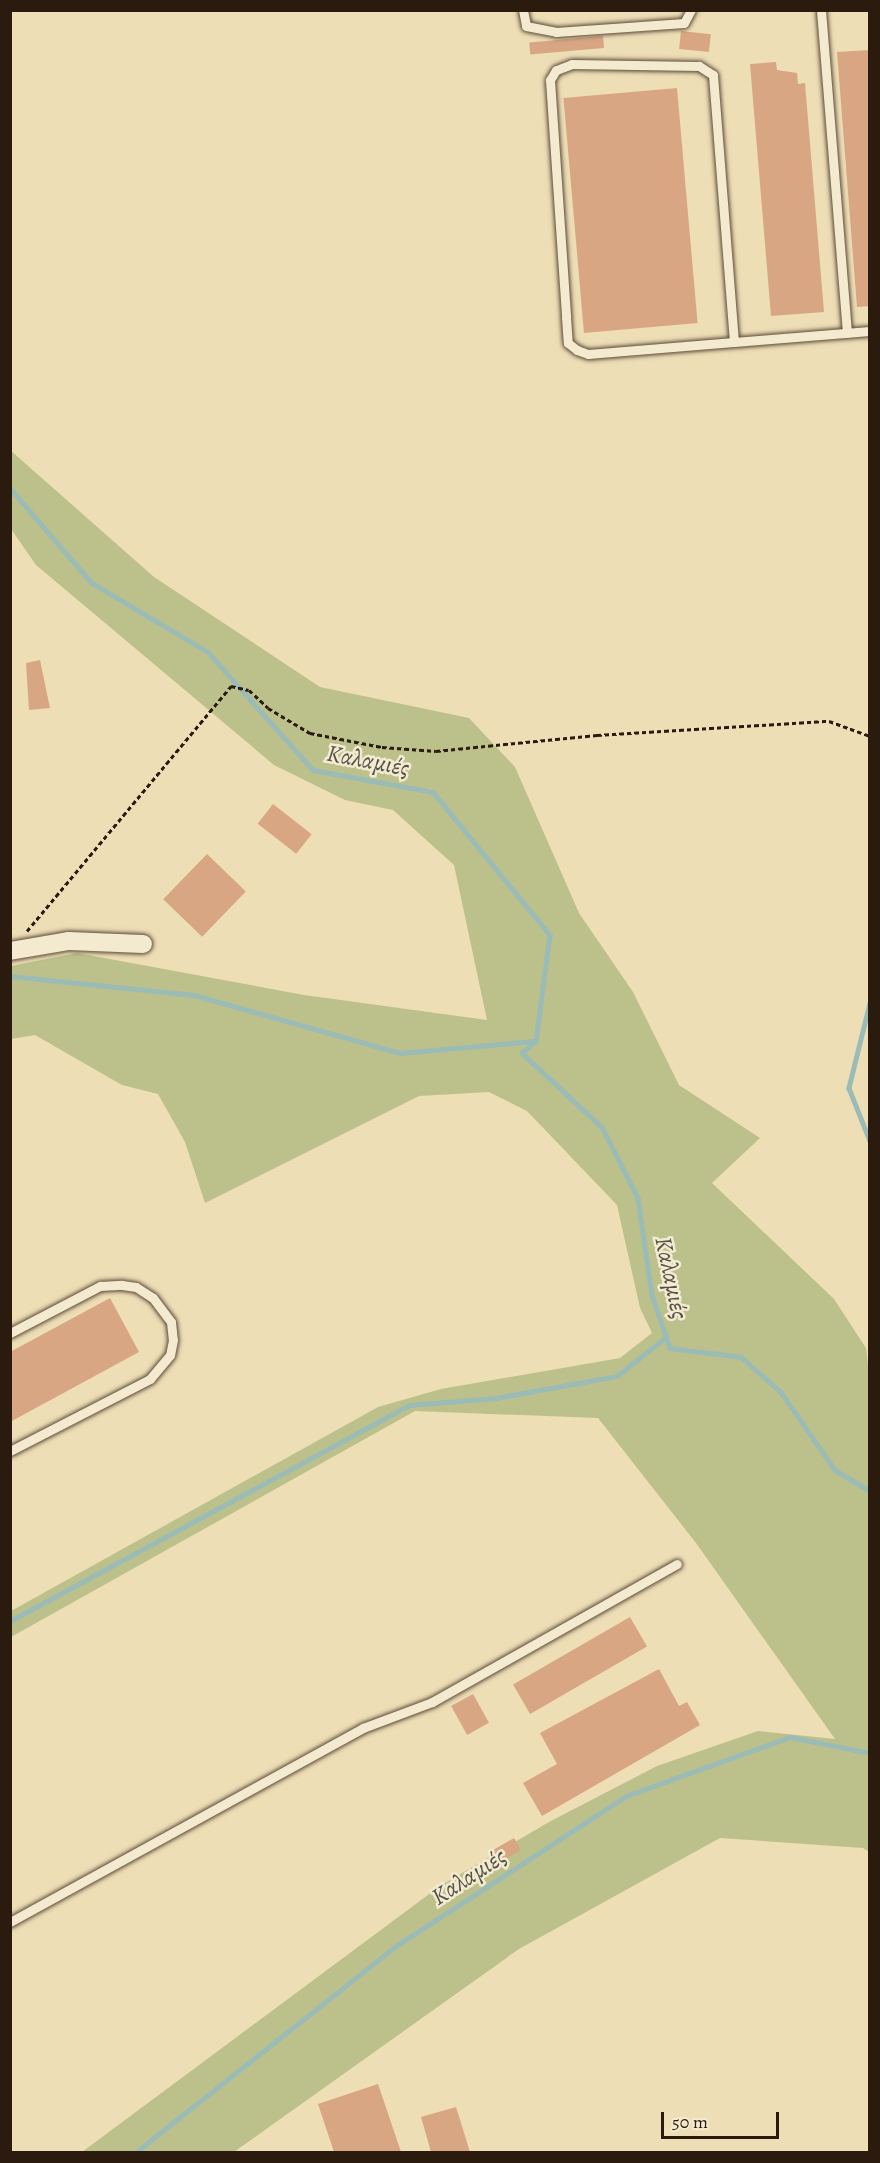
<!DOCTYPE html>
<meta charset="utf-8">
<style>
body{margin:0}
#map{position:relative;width:880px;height:2163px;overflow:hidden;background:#eddeb6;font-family:Alegreya,serif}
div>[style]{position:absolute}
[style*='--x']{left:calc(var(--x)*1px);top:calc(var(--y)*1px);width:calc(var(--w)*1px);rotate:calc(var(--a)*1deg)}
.green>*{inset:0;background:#bcc08b}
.stream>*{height:4.5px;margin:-2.25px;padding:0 2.25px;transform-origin:2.25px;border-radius:2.25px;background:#9bbbb7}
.building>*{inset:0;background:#d9a683;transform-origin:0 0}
.path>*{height:3px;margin-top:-1.5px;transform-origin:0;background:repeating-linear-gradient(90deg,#2b1a0e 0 4.5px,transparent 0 7.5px)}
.roads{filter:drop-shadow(0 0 2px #5c4b38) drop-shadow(0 0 2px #5c4b38)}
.service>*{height:9px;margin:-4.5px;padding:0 4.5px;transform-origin:4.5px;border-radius:4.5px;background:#f3ead0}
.minor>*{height:18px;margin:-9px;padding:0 9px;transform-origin:9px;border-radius:9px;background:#f3ead0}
span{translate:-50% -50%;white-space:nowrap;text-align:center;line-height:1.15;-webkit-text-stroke:5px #f3ead0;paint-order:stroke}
.water-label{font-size:24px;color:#525249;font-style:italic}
.frame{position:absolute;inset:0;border:12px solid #2b1a0e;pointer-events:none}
.scale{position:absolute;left:661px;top:2112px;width:118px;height:27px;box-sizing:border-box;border:3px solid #2b1a0e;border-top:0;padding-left:8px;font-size:18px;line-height:21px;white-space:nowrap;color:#2b1a0e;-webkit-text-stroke:4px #f3ead0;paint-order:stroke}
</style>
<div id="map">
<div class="green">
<div style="clip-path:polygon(10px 450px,154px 577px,320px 687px,469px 718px,515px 767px,579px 913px,633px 992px,679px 1085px,760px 1138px,712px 1183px,834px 1299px,866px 1348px,869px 1374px,869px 1852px,863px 1848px,720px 1838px,519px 1949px,234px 2152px,82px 2152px,440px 1886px,549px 1822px,657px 1766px,758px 1731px,835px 1739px,696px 1543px,598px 1418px,415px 1411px,11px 1637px,11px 1611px,378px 1407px,441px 1389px,620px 1358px,652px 1333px,640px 1308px,617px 1205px,527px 1111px,489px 1092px,419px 1096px,205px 1203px,185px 1142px,158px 1094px,122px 1085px,35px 1035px,11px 1039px,11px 966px,77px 953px,304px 995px,487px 1020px,454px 865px,393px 810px,345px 800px,274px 765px,36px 565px,11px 529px)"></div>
</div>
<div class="stream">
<div style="--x:10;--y:488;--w:125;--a:49.2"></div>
<div style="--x:92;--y:583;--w:135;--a:30.7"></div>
<div style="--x:208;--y:652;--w:158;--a:48.3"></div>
<div style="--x:313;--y:770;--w:122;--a:10.4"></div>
<div style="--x:433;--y:792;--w:185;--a:50.7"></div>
<div style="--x:550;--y:935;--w:107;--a:97.5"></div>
<div style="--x:536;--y:1041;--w:18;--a:139"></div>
<div style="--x:522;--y:1053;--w:109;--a:42.8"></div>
<div style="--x:602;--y:1127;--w:80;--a:63.1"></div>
<div style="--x:638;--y:1198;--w:98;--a:81.8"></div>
<div style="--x:652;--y:1295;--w:56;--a:71.2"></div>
<div style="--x:670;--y:1348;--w:72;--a:7.2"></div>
<div style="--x:741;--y:1357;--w:53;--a:41.2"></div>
<div style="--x:781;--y:1392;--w:95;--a:55.3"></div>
<div style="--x:835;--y:1470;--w:41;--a:31"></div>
<div style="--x:10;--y:976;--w:185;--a:5.9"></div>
<div style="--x:194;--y:995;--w:214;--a:15.7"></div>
<div style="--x:400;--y:1053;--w:136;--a:-5.1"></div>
<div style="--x:870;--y:1003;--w:88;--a:103.9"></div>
<div style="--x:849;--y:1088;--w:57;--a:68.4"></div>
<div style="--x:10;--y:1621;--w:454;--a:-28.4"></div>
<div style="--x:409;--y:1405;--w:87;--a:-4.6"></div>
<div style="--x:496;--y:1398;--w:123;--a:-10.3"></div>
<div style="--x:617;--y:1376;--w:63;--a:-38.5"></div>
<div style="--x:136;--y:2152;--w:332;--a:-38.4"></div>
<div style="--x:396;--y:1946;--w:275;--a:-33.1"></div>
<div style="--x:626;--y:1796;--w:174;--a:-19.8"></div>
<div style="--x:790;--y:1737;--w:82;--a:11.3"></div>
</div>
<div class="building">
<div style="left:681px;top:31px;width:30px;height:18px;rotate:6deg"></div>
<div style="left:603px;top:36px;width:12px;height:74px;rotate:85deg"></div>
<div style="clip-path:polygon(870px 50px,870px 306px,857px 307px,837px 52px)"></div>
<div style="clip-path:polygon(776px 62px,777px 70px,797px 73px,798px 84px,805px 83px,824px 312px,771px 316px,750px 64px)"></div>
<div style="left:677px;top:88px;width:236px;height:114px;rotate:85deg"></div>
<div style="clip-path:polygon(40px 660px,50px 708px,29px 710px,26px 663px)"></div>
<div style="left:273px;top:804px;width:49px;height:25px;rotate:38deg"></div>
<div style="left:207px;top:854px;width:54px;height:63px;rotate:44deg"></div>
<div style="clip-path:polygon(110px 1298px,139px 1352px,10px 1422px,10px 1352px)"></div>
<div style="left:630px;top:1617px;width:34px;height:135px;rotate:60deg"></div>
<div style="clip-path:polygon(659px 1669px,679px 1706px,687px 1702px,700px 1725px,542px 1816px,523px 1783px,557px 1764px,540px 1733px)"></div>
<div style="left:473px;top:1694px;width:33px;height:25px;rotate:61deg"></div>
<div style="left:514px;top:1838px;width:14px;height:26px;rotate:60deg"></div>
<div style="clip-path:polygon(378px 2084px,401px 2152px,334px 2152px,318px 2104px)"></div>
<div style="clip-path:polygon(456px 2107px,470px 2152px,431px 2152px,421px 2117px)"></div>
</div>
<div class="path">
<div style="--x:27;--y:931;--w:319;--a:-50.2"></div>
<div style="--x:231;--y:686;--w:18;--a:13"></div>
<div style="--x:249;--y:690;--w:26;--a:43"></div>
<div style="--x:268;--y:708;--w:49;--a:30.8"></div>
<div style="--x:310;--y:733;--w:73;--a:11"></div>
<div style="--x:382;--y:747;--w:54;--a:4.2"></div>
<div style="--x:436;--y:751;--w:162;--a:-5.7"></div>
<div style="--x:597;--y:735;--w:232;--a:-3.5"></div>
<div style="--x:829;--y:721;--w:44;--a:20.1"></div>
</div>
<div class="roads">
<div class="service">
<div style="--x:523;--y:10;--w:16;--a:79"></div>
<div style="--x:526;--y:26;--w:31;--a:11"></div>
<div style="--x:556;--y:32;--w:128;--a:-4"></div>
<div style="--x:684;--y:23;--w:15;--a:-62"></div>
<div style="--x:821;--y:10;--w:324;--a:85.4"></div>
<div style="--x:734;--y:342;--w:268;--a:-94.5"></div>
<div style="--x:713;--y:75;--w:17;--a:-147"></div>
<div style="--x:699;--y:66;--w:127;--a:-179.1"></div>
<div style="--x:572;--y:64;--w:17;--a:159"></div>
<div style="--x:556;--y:70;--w:12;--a:121"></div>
<div style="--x:550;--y:80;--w:238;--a:86.1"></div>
<div style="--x:566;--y:317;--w:26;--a:86"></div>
<div style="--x:568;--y:343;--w:11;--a:38"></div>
<div style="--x:577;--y:350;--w:12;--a:20"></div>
<div style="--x:588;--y:354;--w:146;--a:-4.7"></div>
<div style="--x:734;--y:342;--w:136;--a:-4.6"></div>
<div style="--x:10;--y:1333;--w:102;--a:-27.6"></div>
<div style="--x:100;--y:1286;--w:22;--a:-3"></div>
<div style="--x:122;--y:1285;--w:14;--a:8"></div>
<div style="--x:136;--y:1287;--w:20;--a:33"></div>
<div style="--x:153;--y:1298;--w:30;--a:53"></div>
<div style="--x:171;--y:1322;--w:18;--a:84"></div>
<div style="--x:173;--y:1340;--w:15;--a:101"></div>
<div style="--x:170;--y:1355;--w:31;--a:130"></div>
<div style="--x:150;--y:1379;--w:157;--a:152.8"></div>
<div style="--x:10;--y:1922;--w:403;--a:-28.8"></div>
<div style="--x:363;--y:1728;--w:74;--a:-20.6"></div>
<div style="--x:432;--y:1702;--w:281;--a:-29.4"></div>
</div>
<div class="minor">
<div style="--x:10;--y:951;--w:60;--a:-9.6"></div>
<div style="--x:69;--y:941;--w:74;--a:2.3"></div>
</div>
</div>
<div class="water-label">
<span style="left:368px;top:761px;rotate:11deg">Καλαμιές</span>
<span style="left:671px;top:1278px;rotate:78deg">Καλαμιές</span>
<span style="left:469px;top:1877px;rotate:-33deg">Καλαμιές</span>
</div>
<div class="frame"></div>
<div class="scale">50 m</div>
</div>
